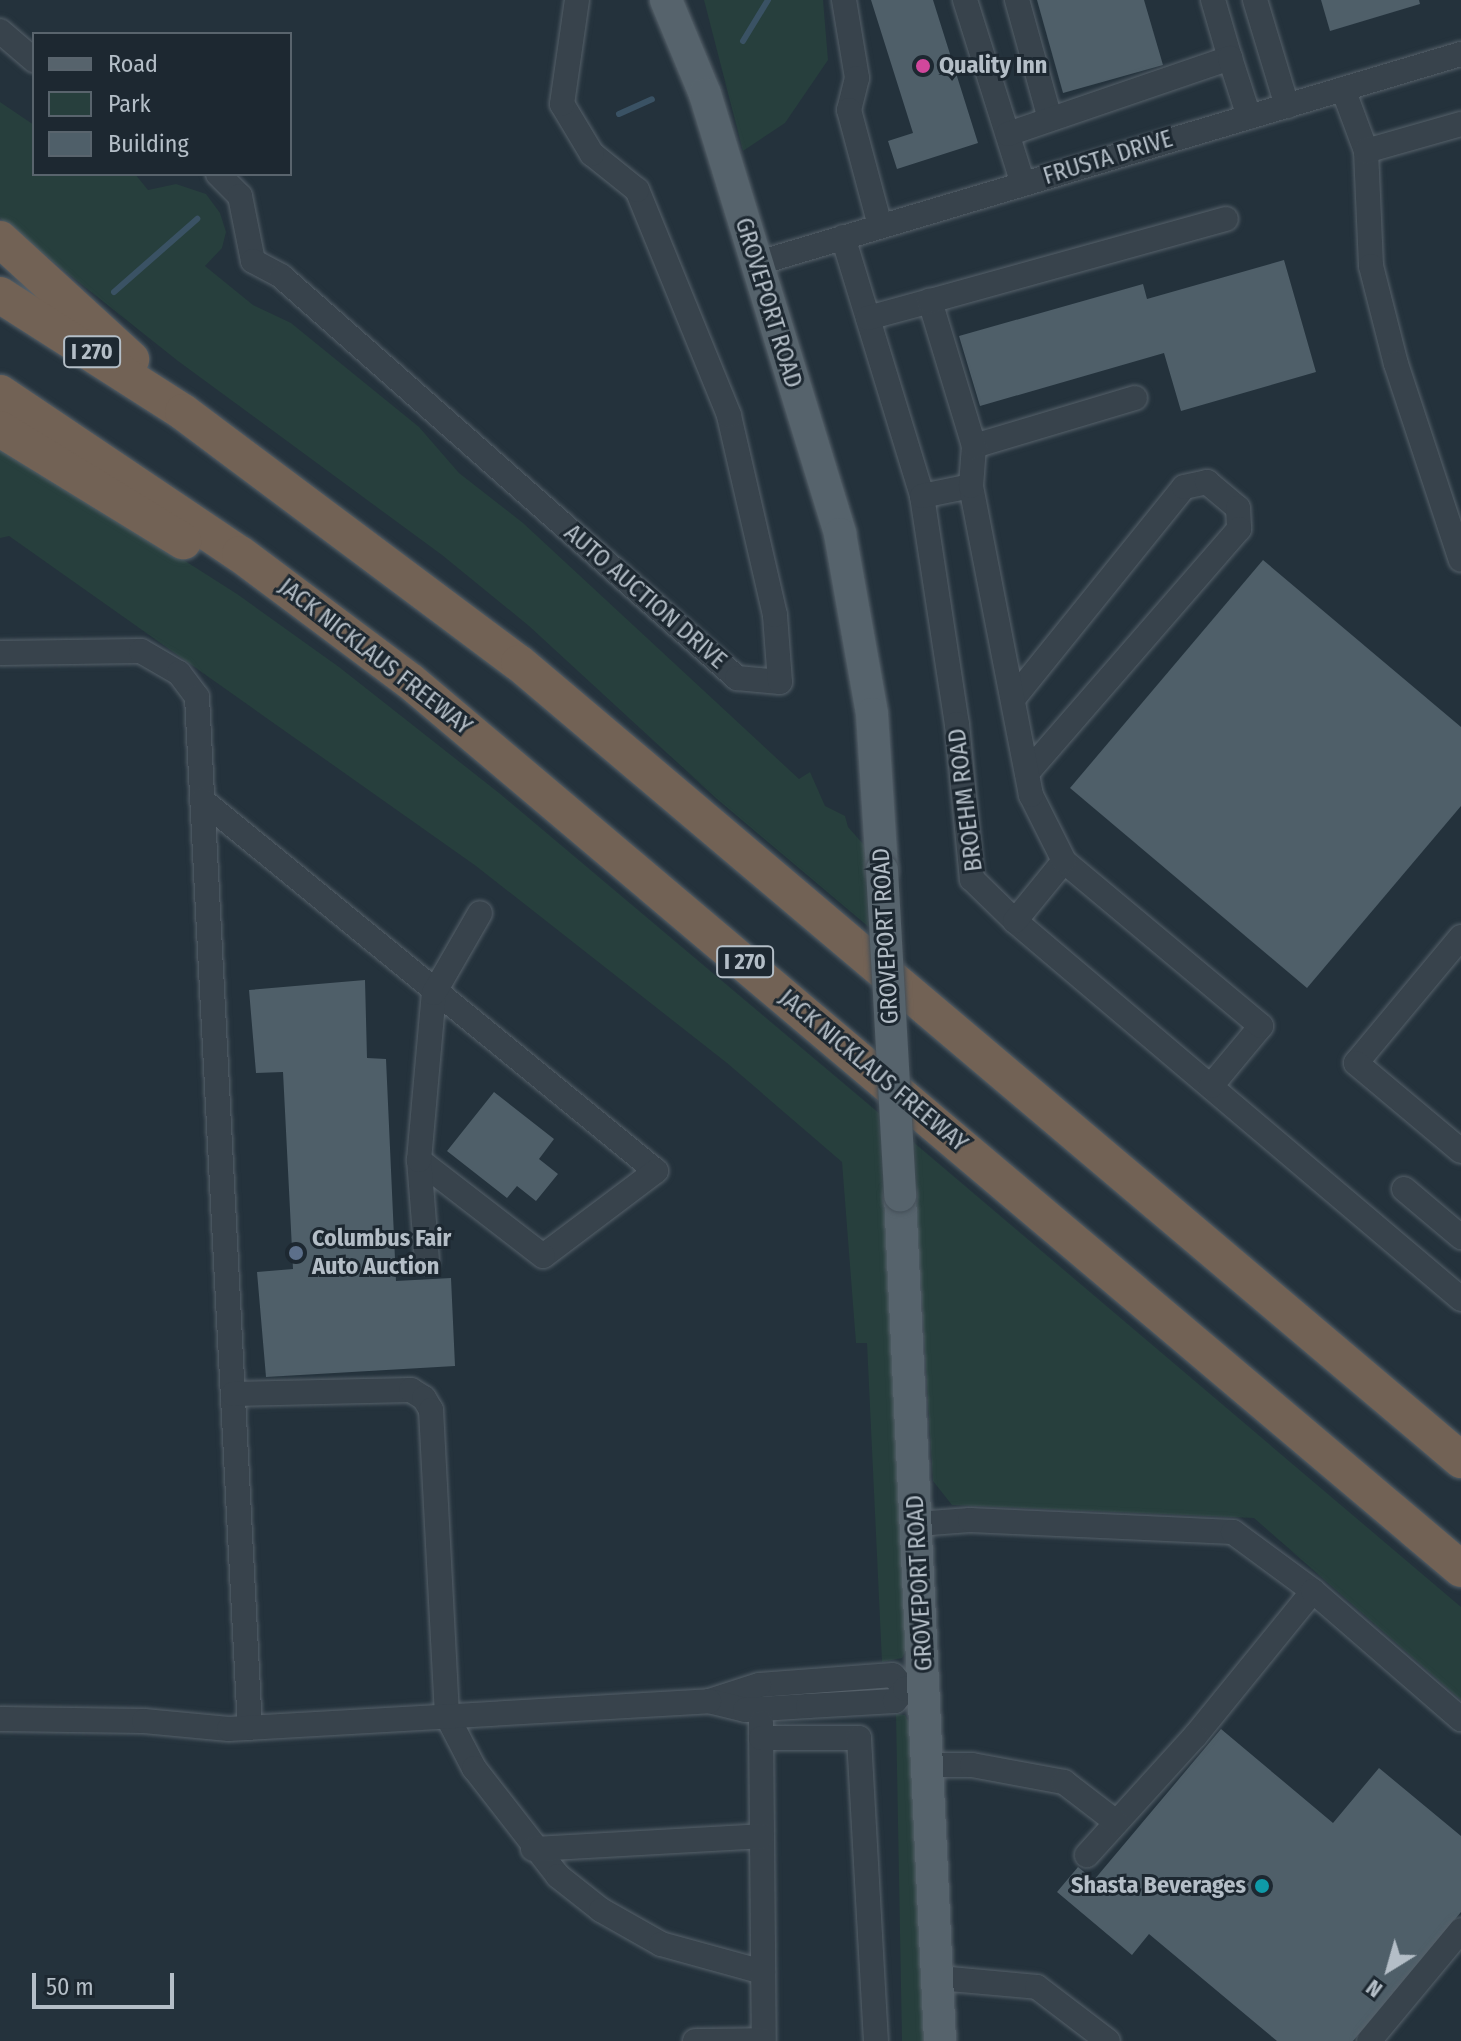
<!DOCTYPE html>
<style>
body{margin:0}
#map{position:relative;width:1461px;height:2041px;overflow:hidden;background:#24323c;font-family:"Fira Sans Condensed",sans-serif}
div>[style]{position:absolute}
[style*='--x']{left:calc(var(--x)*1px);top:calc(var(--y)*1px);width:calc(var(--w)*1px);rotate:calc(var(--a)*1deg)}
.green>*{inset:0;background:#273f3d}
.stream>*{height:6px;margin:-3px;padding:0 3px;transform-origin:3px;border-radius:3px;background:#3a5264}
.building>*{inset:0;background:#4f5f69}
.roads{filter:drop-shadow(0 0 2px #56616a) drop-shadow(0 0 2px #56616a)}
.minor>*{height:24px;margin:-12px;padding:0 12px;transform-origin:12px;border-radius:12px;background:#38434c}
.major>*{height:32px;margin:-16px;padding:0 16px;transform-origin:16px;border-radius:16px;background:#56636c}
.highway>*{height:36px;margin:-18px;padding:0 18px;transform-origin:18px;border-radius:18px;background:#726255}
.bridges{filter:drop-shadow(0 0 2px #444f58) drop-shadow(0 0 2px #444f58)}
.major-bridge>*{height:32px;margin:-16px;padding:0 16px;transform-origin:16px;border-radius:16px;background:#56636c}
.dots>*{width:22px;height:22px;translate:-50% -50%;box-sizing:border-box;border:4px solid #1d2831;border-radius:50%}
span{translate:-50% -50%;white-space:nowrap;text-align:center;line-height:1.15;-webkit-text-stroke:6px #1d2831;paint-order:stroke}
.shield-label span{padding:2px 6px;background:#1d2831;border:2px solid;border-radius:6px;-webkit-text-stroke-width:0}
.shield-label{font-size:22px;color:#b4bec7;font-weight:700}
.poi-label{font-size:24px;color:#b4bec7;font-weight:700}
.left{translate:0 -50%;text-align:left}
.right{translate:-100% -50%;text-align:right}
.street-label{font-size:24px;color:#b4bec7}
.legend{position:absolute;left:32px;top:32px;width:260px;height:144px;box-sizing:border-box;background:#1d2831;border:2px solid #59646d;margin:0;padding:10px 14px;list-style:none;font-size:24px;color:#b4bec7}
.legend li{display:flex;align-items:center;gap:16px;height:40px}
.legend b{width:40px;border:2px solid #59646d}
.north{position:absolute;left:1349px;top:1929px;width:80px;height:80px;-webkit-text-stroke:6px #1d2831;paint-order:stroke;rotate:217deg;font-size:22px;font-weight:700;line-height:32px;text-align:center;color:#b4bec7}
.north::after{content:'';display:block;margin:auto;width:28px;height:36px;background:#b4bec7;clip-path:polygon(50% 0,100% 100%,50% 72%,0 100%)}
.scale{position:absolute;left:32px;top:1973px;width:142px;height:36px;box-sizing:border-box;border:4px solid #b4bec7;border-top:0;padding-left:10px;font-size:24px;line-height:28px;white-space:nowrap;color:#b4bec7;-webkit-text-stroke:6px #1d2831;paint-order:stroke}
</style>
<div id="map">
<div class="green">
<div style="clip-path:polygon(704px 0,823px 0,828px 60px,785px 123px,743px 151px)"></div>
<div style="clip-path:polygon(0 102px,34px 125px,34px 174px,135px 174px,148px 190px,176px 184px,206px 194px,220px 213px,226px 232px,222px 248px,205px 266px,253px 305px,291px 323px,419px 427px,459px 473px,523px 523px,799px 779px,810px 772px,825px 806px,845px 816px,848px 827px,864px 845px,870px 928px,717px 799px,529px 626px,442px 555px,178px 361px,12px 229px,0 218px)"></div>
<div style="clip-path:polygon(0 443px,237px 594px,339px 667px,499px 793px,880px 1114px,909px 1646px,902px 1658px,882px 1662px,867px 1343px,856px 1343px,842px 1162px,727px 1063px,476px 866px,9px 536px,0 538px)"></div>
<div style="clip-path:polygon(912px 1141px,1461px 1607px,1461px 1700px,1254px 1518px,952px 1505px,933px 1481px)"></div>
<div style="clip-path:polygon(896px 1714px,905px 1715px,913px 1730px,924px 2041px,902px 2041px)"></div>
</div>
<div class="stream">
<div style="--x:743;--y:41;--w:48;--a:-58.6"></div>
<div style="--x:619;--y:114;--w:36;--a:-24"></div>
<div style="--x:114;--y:292;--w:111;--a:-41.3"></div>
</div>
<div class="building">
<div style="clip-path:polygon(871px 0,933px 0,978px 143px,897px 169px,888px 141px,913px 133px)"></div>
<div style="clip-path:polygon(1037px 0,1144px 0,1163px 65px,1063px 93px)"></div>
<div style="clip-path:polygon(1321px 0,1419px 0,1420px 4px,1330px 31px)"></div>
<div style="clip-path:polygon(1284px 260px,1316px 372px,1181px 411px,1164px 353px,980px 406px,959px 336px,1143px 284px,1147px 299px)"></div>
<div style="clip-path:polygon(1263px 560px,1461px 727px,1461px 806px,1307px 988px,1070px 788px)"></div>
<div style="clip-path:polygon(365px 980px,367px 1058px,386px 1059px,396px 1281px,451px 1278px,455px 1366px,266px 1377px,257px 1272px,293px 1269px,283px 1072px,256px 1073px,249px 990px)"></div>
<div style="clip-path:polygon(494px 1092px,554px 1139px,539px 1159px,558px 1174px,536px 1201px,517px 1186px,507px 1198px,447px 1151px)"></div>
<div style="clip-path:polygon(1221px 1729px,1333px 1823px,1379px 1768px,1461px 1836px,1461px 1912px,1353px 2041px,1277px 2041px,1149px 1934px,1132px 1955px,1057px 1892px,1078px 1867px,1094px 1880px)"></div>
</div>
<div class="roads">
<div class="minor">
<div style="--x:844;--y:0;--w:79;--a:80.5"></div>
<div style="--x:857;--y:78;--w:33;--a:104"></div>
<div style="--x:849;--y:110;--w:120;--a:75"></div>
<div style="--x:965;--y:0;--w:193;--a:72.5"></div>
<div style="--x:1017;--y:0;--w:123;--a:74.5"></div>
<div style="--x:1213;--y:0;--w:60;--a:73.7"></div>
<div style="--x:1255;--y:0;--w:111;--a:73.2"></div>
<div style="--x:0;--y:31;--w:45;--a:40.5"></div>
<div style="--x:1343;--y:89;--w:66;--a:69.6"></div>
<div style="--x:1366;--y:151;--w:115;--a:87.5"></div>
<div style="--x:1371;--y:266;--w:101;--a:75.7"></div>
<div style="--x:1396;--y:364;--w:206;--a:71.7"></div>
<div style="--x:1008;--y:134;--w:235;--a:-18.9"></div>
<div style="--x:1230;--y:58;--w:62;--a:72.1"></div>
<div style="--x:1366;--y:151;--w:99;--a:-15.9"></div>
<div style="--x:218;--y:174;--w:31;--a:45"></div>
<div style="--x:240;--y:196;--w:66;--a:78.7"></div>
<div style="--x:253;--y:261;--w:32;--a:28"></div>
<div style="--x:281;--y:276;--w:608;--a:41.4"></div>
<div style="--x:737;--y:678;--w:43;--a:5.3"></div>
<div style="--x:780;--y:682;--w:67;--a:-94.3"></div>
<div style="--x:775;--y:615;--w:205;--a:-103"></div>
<div style="--x:729;--y:415;--w:243;--a:-112.2"></div>
<div style="--x:637;--y:190;--w:58;--a:-141.3"></div>
<div style="--x:592;--y:154;--w:58;--a:-121"></div>
<div style="--x:562;--y:104;--w:105;--a:-81.8"></div>
<div style="--x:843;--y:237;--w:271;--a:73"></div>
<div style="--x:922;--y:496;--w:231;--a:81.3"></div>
<div style="--x:957;--y:724;--w:156;--a:84.5"></div>
<div style="--x:972;--y:879;--w:60;--a:44.3"></div>
<div style="--x:1015;--y:921;--w:585;--a:40.28"></div>
<div style="--x:755;--y:264;--w:737;--a:-16.57"></div>
<div style="--x:868;--y:318;--w:64;--a:-15.3"></div>
<div style="--x:974;--y:446;--w:168;--a:-16.6"></div>
<div style="--x:922;--y:496;--w:50;--a:-11.5"></div>
<div style="--x:0;--y:653;--w:141;--a:-0.8"></div>
<div style="--x:141;--y:651;--w:44;--a:30.1"></div>
<div style="--x:179;--y:673;--w:30;--a:53"></div>
<div style="--x:197;--y:697;--w:1032;--a:87.06"></div>
<div style="--x:1013;--y:699;--w:272;--a:-51.1"></div>
<div style="--x:1184;--y:487;--w:24;--a:-12"></div>
<div style="--x:1207;--y:482;--w:40;--a:40"></div>
<div style="--x:1238;--y:508;--w:21;--a:87"></div>
<div style="--x:1239;--y:529;--w:323;--a:131"></div>
<div style="--x:202;--y:800;--w:586;--a:39.26"></div>
<div style="--x:656;--y:1171;--w:141;--a:143"></div>
<div style="--x:543;--y:1256;--w:157;--a:-142.3"></div>
<div style="--x:1015;--y:921;--w:77;--a:-50.8"></div>
<div style="--x:1461;--y:937;--w:164;--a:129.8"></div>
<div style="--x:1356;--y:1063;--w:137;--a:40"></div>
<div style="--x:1211;--y:1086;--w:78;--a:-50.2"></div>
<div style="--x:1261;--y:1026;--w:257;--a:-140.1"></div>
<div style="--x:1064;--y:861;--w:74;--a:-116.6"></div>
<div style="--x:1031;--y:795;--w:315;--a:-101"></div>
<div style="--x:971;--y:486;--w:40;--a:-85.7"></div>
<div style="--x:974;--y:446;--w:152;--a:-106.9"></div>
<div style="--x:930;--y:301;--w:307;--a:-15.5"></div>
<div style="--x:1404;--y:1189;--w:75;--a:40.1"></div>
<div style="--x:427;--y:1261;--w:101;--a:-94.5"></div>
<div style="--x:419;--y:1160;--w:168;--a:-84.9"></div>
<div style="--x:434;--y:993;--w:92;--a:-60.1"></div>
<div style="--x:233;--y:1394;--w:178;--a:-1.3"></div>
<div style="--x:411;--y:1390;--w:15;--a:32"></div>
<div style="--x:424;--y:1398;--w:14;--a:60"></div>
<div style="--x:431;--y:1410;--w:306;--a:87"></div>
<div style="--x:447;--y:1716;--w:59;--a:62.6"></div>
<div style="--x:474;--y:1768;--w:137;--a:52.1"></div>
<div style="--x:558;--y:1876;--w:55;--a:38.3"></div>
<div style="--x:601;--y:1910;--w:69;--a:29.5"></div>
<div style="--x:661;--y:1944;--w:106;--a:15.4"></div>
<div style="--x:917;--y:1524;--w:53;--a:-4.3"></div>
<div style="--x:970;--y:1520;--w:263;--a:2.6"></div>
<div style="--x:1233;--y:1532;--w:99;--a:36.4"></div>
<div style="--x:1313;--y:1591;--w:187;--a:129.1"></div>
<div style="--x:1195;--y:1736;--w:161;--a:132.2"></div>
<div style="--x:1313;--y:1591;--w:196;--a:40.9"></div>
<div style="--x:905;--y:1689;--w:18;--a:-131"></div>
<div style="--x:893;--y:1675;--w:134;--a:175.7"></div>
<div style="--x:759;--y:1685;--w:52;--a:162.3"></div>
<div style="--x:709;--y:1701;--w:37;--a:14"></div>
<div style="--x:745;--y:1710;--w:63;--a:-3.6"></div>
<div style="--x:808;--y:1706;--w:87;--a:-3.3"></div>
<div style="--x:895;--y:1701;--w:16;--a:-50"></div>
<div style="--x:905;--y:1689;--w:20;--a:-3"></div>
<div style="--x:0;--y:1719;--w:144;--a:0.8"></div>
<div style="--x:144;--y:1721;--w:85;--a:5.4"></div>
<div style="--x:229;--y:1729;--w:481;--a:-3.3"></div>
<div style="--x:761;--y:1723;--w:318;--a:89.5"></div>
<div style="--x:761;--y:1738;--w:98;--a:0"></div>
<div style="--x:859;--y:1738;--w:303;--a:86.8"></div>
<div style="--x:929;--y:1765;--w:43;--a:0"></div>
<div style="--x:972;--y:1765;--w:94;--a:10.5"></div>
<div style="--x:1064;--y:1782;--w:66;--a:37.6"></div>
<div style="--x:533;--y:1849;--w:229;--a:-3.2"></div>
<div style="--x:939;--y:1978;--w:98;--a:5.2"></div>
<div style="--x:1037;--y:1987;--w:89;--a:37.3"></div>
<div style="--x:695;--y:2041;--w:68;--a:-0.8"></div>
<div style="--x:1369;--y:2041;--w:144;--a:-50.3"></div>
</div>
<div class="major">
<div style="--x:666;--y:0;--w:102;--a:67.5"></div>
<div style="--x:705;--y:94;--w:460;--a:72.9"></div>
<div style="--x:840;--y:534;--w:183;--a:79.9"></div>
<div style="--x:872;--y:714;--w:156;--a:86.3"></div>
<div style="--x:900;--y:1196;--w:846;--a:87.29"></div>
</div>
<div class="highway">
<div style="--x:0;--y:239;--w:178;--a:42.5"></div>
<div style="--x:0;--y:295;--w:217;--a:32.6"></div>
<div style="--x:183;--y:412;--w:419;--a:36.8"></div>
<div style="--x:519;--y:663;--w:1234;--a:40.23"></div>
<div style="--x:0;--y:393;--w:289;--a:33.9"></div>
<div style="--x:240;--y:554;--w:212;--a:36.8"></div>
<div style="--x:410;--y:681;--w:1376;--a:40.19"></div>
<div style="--x:0;--y:429;--w:215;--a:31.5"></div>
</div>
</div>
<div class="bridges">
<div class="major-bridge">
<div style="--x:882;--y:870;--w:326;--a:86.8"></div>
</div>
</div>
<div class="dots">
<div style="left:923px;top:66px;background:#d1479c"></div>
<div style="left:296px;top:1253px;background:#5c6f8a"></div>
<div style="left:1262px;top:1886px;background:#0f9aa8"></div>
</div>
<div class="shield-label">
<span style="left:92px;top:352px">I 270</span>
<span style="left:745px;top:962px">I 270</span>
</div>
<div class="poi-label">
<span class="left" style="left:939px;top:66px">Quality Inn</span>
<span class="left" style="left:312px;top:1253px">Columbus Fair<br>Auto Auction</span>
<span class="right" style="left:1246px;top:1886px">Shasta Beverages</span>
</div>
<div class="street-label">
<span style="left:1108px;top:158px;rotate:-17deg">FRUSTA DRIVE</span>
<span style="left:768px;top:303px;rotate:73deg">GROVEPORT ROAD</span>
<span style="left:645px;top:597px;rotate:41deg">AUTO AUCTION DRIVE</span>
<span style="left:375px;top:657px;rotate:38deg">JACK NICKLAUS FREEWAY</span>
<span style="left:966px;top:800px;rotate:-97deg">BROEHM ROAD</span>
<span style="left:886px;top:936px;rotate:-93deg">GROVEPORT ROAD</span>
<span style="left:873px;top:1071px;rotate:40deg">JACK NICKLAUS FREEWAY</span>
<span style="left:920px;top:1583px;rotate:-93deg">GROVEPORT ROAD</span>
</div>
<ul class="legend">
<li><b style="height:10px;background:#56636c"></b>Road</li>
<li><b style="height:22px;background:#273f3d"></b>Park</li>
<li><b style="height:22px;background:#4f5f69"></b>Building</li>
</ul>
<div class="north">N</div>
<div class="scale">50 m</div>
</div>
